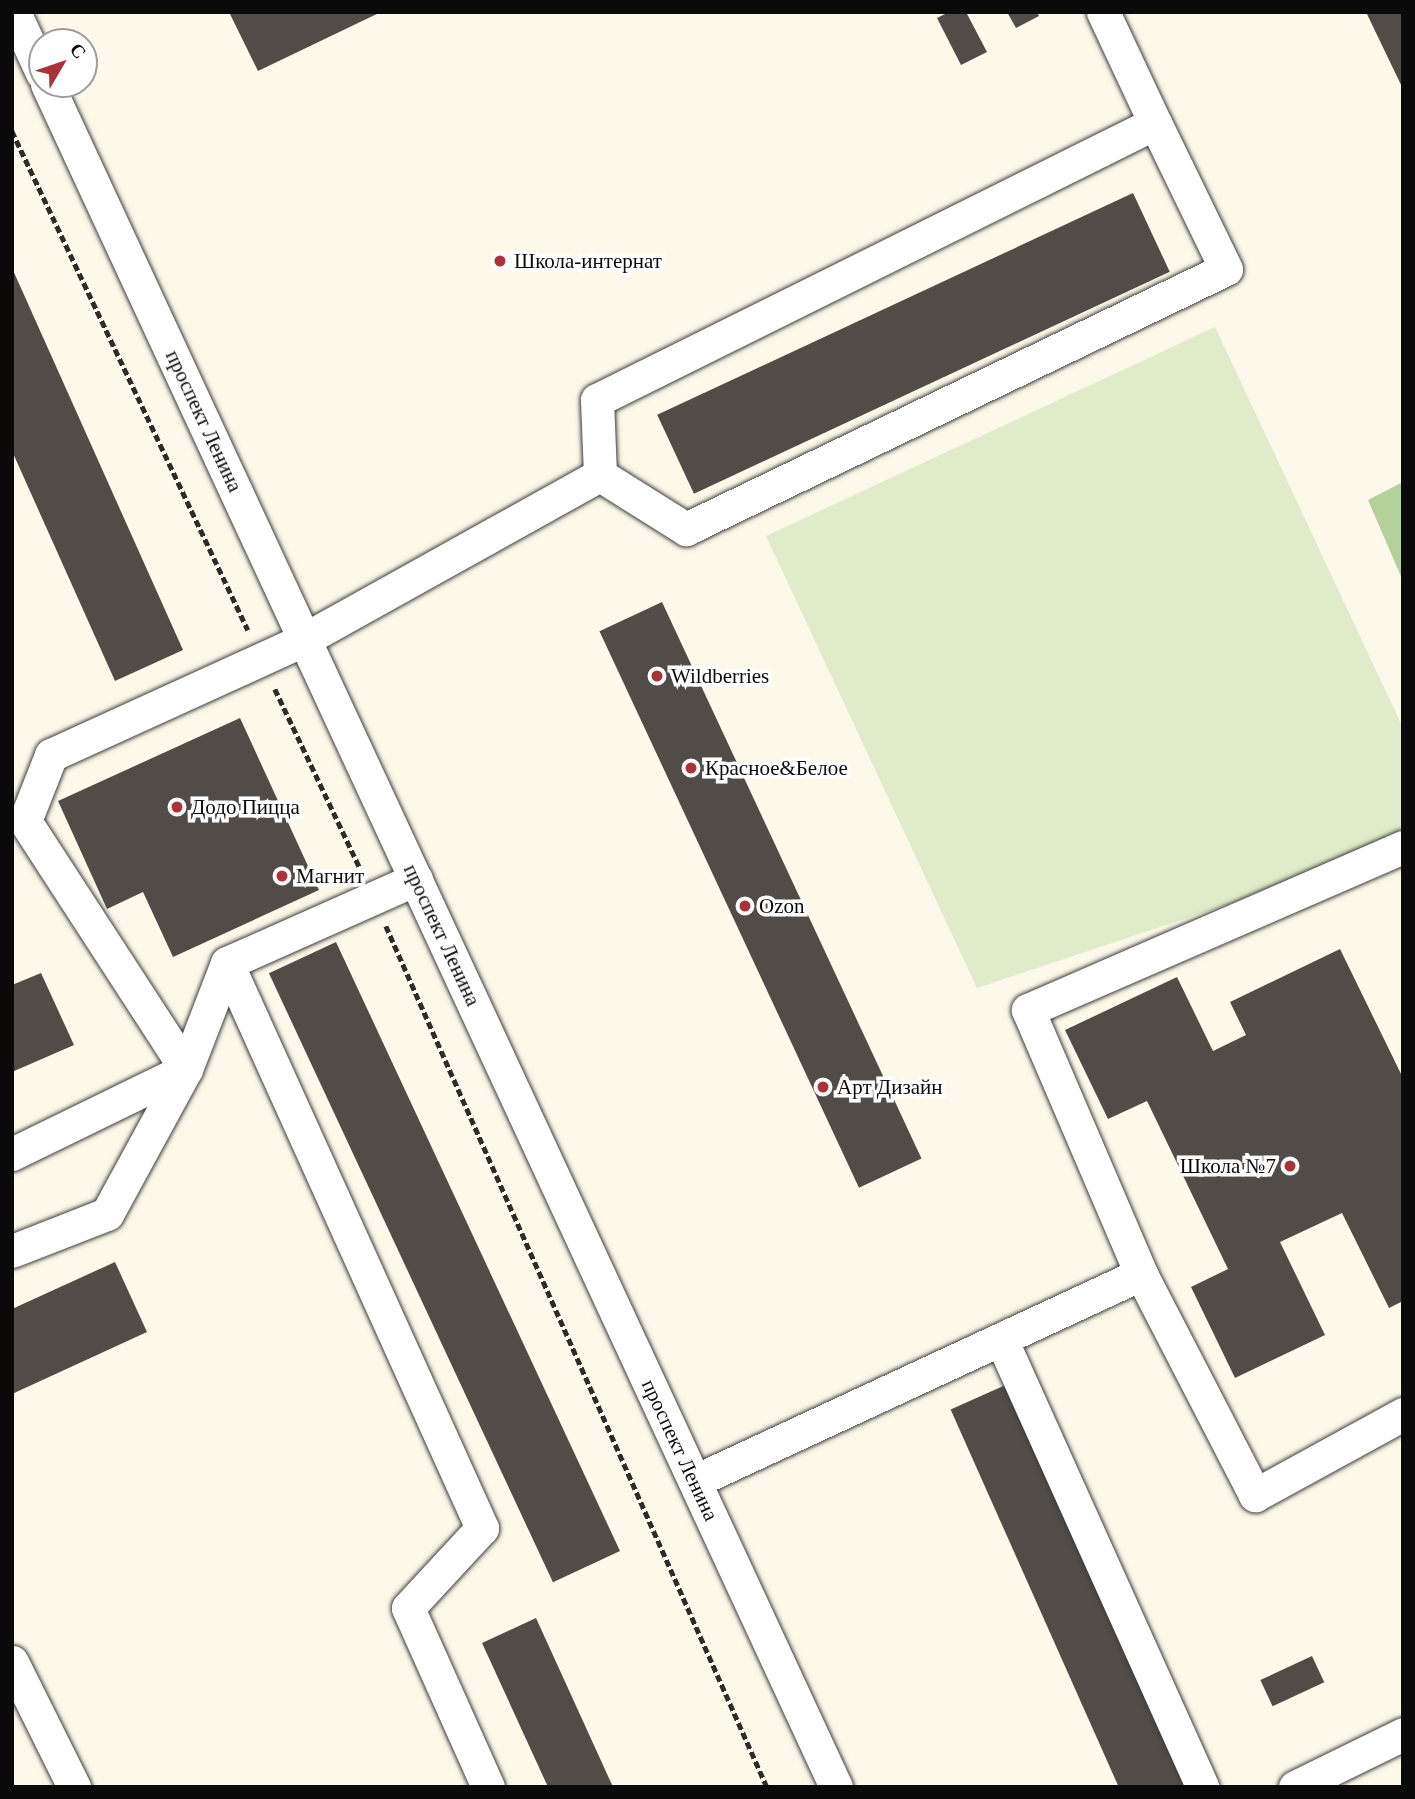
<!DOCTYPE html>
<meta charset="utf-8">
<style>
body{margin:0}
#map{position:relative;width:1415px;height:1799px;overflow:hidden;background:#fdf9ea;font-family:"Times New Roman",serif}
div>[style]{position:absolute}
[style*='--x']{left:calc(var(--x)*1px);top:calc(var(--y)*1px);width:calc(var(--w)*1px);rotate:calc(var(--a)*1deg)}
.forest>*{inset:0;background:#b3d199}
.pitch>*{inset:0;background:#dfebc9}
.building>*{inset:0;background:#524c48;transform-origin:0 0}
.path>*{height:4.5px;margin-top:-2.25px;transform-origin:0;background:repeating-linear-gradient(90deg,#2c2c2c 0 7px,transparent 0 10.5px)}
.roads{filter:drop-shadow(0 0 2px #3d3d3d) drop-shadow(0 0 2px #3d3d3d)}
.minor>*{height:33px;margin:-16.5px;padding:0 16.5px;transform-origin:16.5px;border-radius:16.5px;background:#fff}
.dots>*{width:19px;height:19px;translate:-50% -50%;box-sizing:border-box;border:4px solid #fff;border-radius:50%}
span{translate:-50% -50%;white-space:nowrap;text-align:center;line-height:1.15;-webkit-text-stroke:7px #fff;paint-order:stroke}
.poi-label{font-size:21px;color:#0a0a0a}
.left{translate:0 -50%;text-align:left}
.right{translate:-100% -50%;text-align:right}
.street-label{font-size:21px;color:#0a0a0a}
.frame{position:absolute;inset:0;border:14px solid #0a0a0a;pointer-events:none}
.north{position:absolute;left:28px;top:28px;width:70px;height:70px;box-sizing:border-box;background:#fff;border:2px solid #9d9d9d;border-radius:50%;rotate:51deg;font-size:19px;font-weight:700;line-height:28px;text-align:center;color:#0a0a0a}
.north::after{content:'';display:block;margin:auto;width:24px;height:32px;background:#aa3339;clip-path:polygon(50% 0,100% 100%,50% 72%,0 100%)}
</style>
<div id="map">
<div class="forest">
<div style="clip-path:polygon(1403px 482px,1403px 581px,1368px 500px)"></div>
</div>
<div class="pitch">
<div style="clip-path:polygon(1215px 327px,1403px 728px,1403px 846px,977px 988px,766px 536px)"></div>
</div>
<div class="building">
<div style="clip-path:polygon(229px 12px,381px 12px,258px 71px)"></div>
<div style="clip-path:polygon(949px 12px,966px 12px,987px 52px,961px 65px,937px 18px)"></div>
<div style="clip-path:polygon(1007px 12px,1037px 12px,1039px 16px,1016px 28px)"></div>
<div style="clip-path:polygon(1366px 12px,1403px 12px,1403px 89px)"></div>
<div style="left:1133px;top:193px;width:87px;height:525px;rotate:65deg"></div>
<div style="clip-path:polygon(12px 268px,183px 650px,115px 681px,12px 451px)"></div>
<div style="left:662px;top:602px;width:614px;height:69px;rotate:65deg"></div>
<div style="clip-path:polygon(240px 718px,319px 890px,173px 957px,143px 892px,107px 909px,58px 801px)"></div>
<div style="left:336px;top:942px;width:672px;height:74px;rotate:65deg"></div>
<div style="clip-path:polygon(1340px 949px,1403px 1078px,1403px 1301px,1389px 1308px,1342px 1213px,1280px 1242px,1325px 1335px,1235px 1378px,1191px 1287px,1228px 1269px,1147px 1101px,1108px 1119px,1065px 1030px,1177px 977px,1213px 1051px,1246px 1035px,1230px 1002px)"></div>
<div style="clip-path:polygon(41px 973px,74px 1045px,12px 1072px,12px 985px)"></div>
<div style="clip-path:polygon(115px 1262px,147px 1332px,12px 1394px,12px 1309px)"></div>
<div style="left:1010px;top:1383px;width:441px;height:65px;rotate:66deg"></div>
<div style="clip-path:polygon(536px 1618px,613px 1787px,548px 1787px,482px 1643px)"></div>
<div style="left:1312px;top:1656px;width:29px;height:57px;rotate:65deg"></div>
</div>
<div class="path">
<div style="--x:12;--y:131;--w:552;--a:64.69"></div>
<div style="--x:275;--y:689;--w:198;--a:64.6"></div>
<div style="--x:386;--y:926;--w:942;--a:66.13"></div>
</div>
<div class="roads">
<div class="minor">
<div style="--x:14;--y:12;--w:67;--a:65.3"></div>
<div style="--x:1103;--y:12;--w:123;--a:64.9"></div>
<div style="--x:47;--y:84;--w:1877;--a:65.14"></div>
<div style="--x:1403;--y:847;--w:409;--a:156.5"></div>
<div style="--x:1028;--y:1010;--w:287;--a:66.8"></div>
<div style="--x:1141;--y:1274;--w:249;--a:62.7"></div>
<div style="--x:1255;--y:1495;--w:169;--a:-28.7"></div>
<div style="--x:416;--y:879;--w:207;--a:156"></div>
<div style="--x:227;--y:963;--w:114;--a:111.1"></div>
<div style="--x:186;--y:1069;--w:296;--a:-123"></div>
<div style="--x:25;--y:821;--w:71;--a:-68.5"></div>
<div style="--x:51;--y:755;--w:279;--a:-24.5"></div>
<div style="--x:305;--y:639;--w:338;--a:-29.1"></div>
<div style="--x:600;--y:475;--w:102;--a:32.1"></div>
<div style="--x:686;--y:529;--w:599;--a:-25.71"></div>
<div style="--x:1226;--y:269;--w:162;--a:-115.9"></div>
<div style="--x:1155;--y:123;--w:623;--a:153.6"></div>
<div style="--x:597;--y:400;--w:75;--a:87.7"></div>
<div style="--x:227;--y:963;--w:620;--a:65.71"></div>
<div style="--x:482;--y:1528;--w:109;--a:132.8"></div>
<div style="--x:408;--y:1608;--w:196;--a:65.9"></div>
<div style="--x:12;--y:1154;--w:194;--a:-26"></div>
<div style="--x:12;--y:1251;--w:102;--a:-21.3"></div>
<div style="--x:107;--y:1214;--w:165;--a:-61.4"></div>
<div style="--x:1002;--y:1341;--w:489;--a:65.8"></div>
<div style="--x:695;--y:1481;--w:492;--a:-24.9"></div>
<div style="--x:12;--y:1662;--w:140;--a:63.6"></div>
<div style="--x:1295;--y:1787;--w:120;--a:-26.1"></div>
</div>
</div>
<div class="dots">
<div style="left:500px;top:261px;background:#aa3339"></div>
<div style="left:657px;top:676px;background:#aa3339"></div>
<div style="left:691px;top:768px;background:#aa3339"></div>
<div style="left:177px;top:807px;background:#aa3339"></div>
<div style="left:282px;top:876px;background:#aa3339"></div>
<div style="left:745px;top:906px;background:#aa3339"></div>
<div style="left:823px;top:1087px;background:#aa3339"></div>
<div style="left:1290px;top:1166px;background:#aa3339"></div>
</div>
<div class="poi-label">
<span class="left" style="left:514px;top:261px">Школа-интернат</span>
<span class="left" style="left:671px;top:676px">Wildberries</span>
<span class="left" style="left:705px;top:768px">Красное&amp;Белое</span>
<span class="left" style="left:191px;top:807px">Додо Пицца</span>
<span class="left" style="left:296px;top:876px">Магнит</span>
<span class="left" style="left:759px;top:906px">Ozon</span>
<span class="left" style="left:837px;top:1087px">Арт Дизайн</span>
<span class="right" style="left:1276px;top:1166px">Школа №7</span>
</div>
<div class="street-label">
<span style="left:204px;top:421px;rotate:65deg">проспект Ленина</span>
<span style="left:442px;top:935px;rotate:65deg">проспект Ленина</span>
<span style="left:680px;top:1450px;rotate:65deg">проспект Ленина</span>
</div>
<div class="frame"></div>
<div class="north">С</div>
</div>
